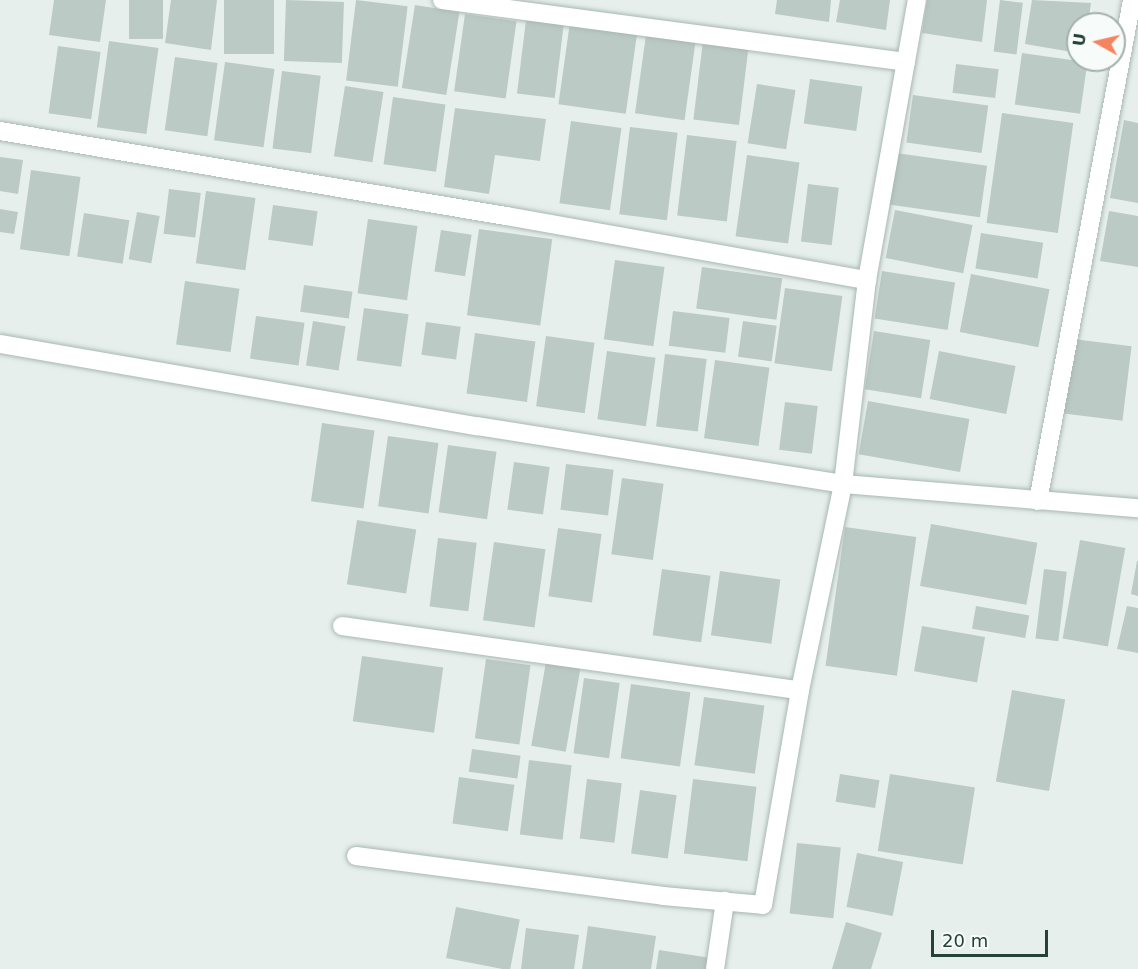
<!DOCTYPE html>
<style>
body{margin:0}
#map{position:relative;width:1138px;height:969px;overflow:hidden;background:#e6efeb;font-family:"DejaVu Sans",sans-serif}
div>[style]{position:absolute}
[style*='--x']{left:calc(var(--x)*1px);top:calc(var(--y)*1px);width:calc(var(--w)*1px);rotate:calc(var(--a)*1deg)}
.building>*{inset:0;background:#bbcac4;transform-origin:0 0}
.roads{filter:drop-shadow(0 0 2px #a8b8b2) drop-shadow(0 0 2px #a8b8b2)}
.street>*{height:18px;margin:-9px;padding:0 9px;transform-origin:9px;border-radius:9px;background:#fff}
.secondary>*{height:18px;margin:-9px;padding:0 9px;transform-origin:9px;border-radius:9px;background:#fff}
span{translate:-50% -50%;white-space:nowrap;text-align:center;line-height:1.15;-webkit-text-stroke:5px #f7fbf9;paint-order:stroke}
.north{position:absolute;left:1066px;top:12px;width:60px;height:60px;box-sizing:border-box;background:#f7fbf9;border:2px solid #a3b1ad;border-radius:50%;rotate:278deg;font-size:16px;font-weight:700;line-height:24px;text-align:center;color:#24423a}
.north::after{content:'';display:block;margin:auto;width:21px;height:27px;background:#f4845f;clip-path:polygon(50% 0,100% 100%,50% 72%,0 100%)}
.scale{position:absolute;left:931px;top:930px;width:117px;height:27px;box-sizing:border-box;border:3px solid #24423a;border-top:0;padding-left:8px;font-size:18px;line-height:21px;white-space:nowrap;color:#24423a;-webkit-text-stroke:4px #f7fbf9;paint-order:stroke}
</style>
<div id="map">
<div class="building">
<div style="clip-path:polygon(54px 0,106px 0,100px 42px,49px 35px)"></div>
<div style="left:129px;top:0;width:34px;height:39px"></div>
<div style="clip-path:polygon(171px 0,217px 0,211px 50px,165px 43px)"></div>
<div style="left:224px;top:0;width:50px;height:54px"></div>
<div style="left:286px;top:0;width:58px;height:61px;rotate:2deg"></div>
<div style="left:356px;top:0;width:52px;height:81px;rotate:7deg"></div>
<div style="clip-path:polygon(777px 0,831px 0,829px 22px,775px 14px)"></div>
<div style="clip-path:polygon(840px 0,890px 0,886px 30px,836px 22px)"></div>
<div style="clip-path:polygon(927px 0,987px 0,982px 42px,922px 33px)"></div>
<div style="left:1000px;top:0;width:23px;height:52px;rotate:7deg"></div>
<div style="clip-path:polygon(1032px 0,1091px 3px,1088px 24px,1078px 24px,1078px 53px,1025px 44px)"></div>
<div style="left:415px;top:5px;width:45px;height:84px;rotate:9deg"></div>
<div style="left:465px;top:14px;width:52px;height:78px;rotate:8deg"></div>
<div style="left:526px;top:20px;width:38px;height:74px;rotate:7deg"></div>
<div style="left:570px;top:22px;width:68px;height:83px;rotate:8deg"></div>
<div style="left:646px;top:35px;width:50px;height:79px;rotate:8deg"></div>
<div style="left:109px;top:41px;width:50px;height:87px;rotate:8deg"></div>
<div style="left:703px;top:41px;width:46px;height:79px;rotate:7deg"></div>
<div style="left:58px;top:46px;width:43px;height:68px;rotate:8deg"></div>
<div style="left:1022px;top:53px;width:66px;height:52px;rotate:8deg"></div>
<div style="left:175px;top:57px;width:43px;height:74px;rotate:8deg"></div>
<div style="left:225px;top:62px;width:50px;height:79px;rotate:8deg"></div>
<div style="left:956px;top:64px;width:43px;height:29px;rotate:7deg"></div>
<div style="left:282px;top:71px;width:39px;height:78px;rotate:7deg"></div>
<div style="left:810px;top:79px;width:53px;height:45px;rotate:8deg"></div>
<div style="left:757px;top:84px;width:39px;height:60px;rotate:9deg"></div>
<div style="left:345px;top:86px;width:39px;height:71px;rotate:9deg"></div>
<div style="left:913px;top:95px;width:76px;height:48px;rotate:8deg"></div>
<div style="left:393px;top:97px;width:53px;height:68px;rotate:8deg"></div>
<div style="clip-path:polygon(455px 108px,546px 119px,540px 161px,495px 155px,489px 194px,444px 187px)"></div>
<div style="left:1002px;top:113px;width:72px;height:111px;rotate:8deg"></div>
<div style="clip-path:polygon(1124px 120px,1138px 123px,1138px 203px,1110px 198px)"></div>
<div style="left:571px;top:121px;width:51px;height:83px;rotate:8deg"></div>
<div style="left:630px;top:127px;width:48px;height:88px;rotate:7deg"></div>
<div style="left:687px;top:135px;width:50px;height:81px;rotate:7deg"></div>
<div style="left:896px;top:153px;width:92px;height:52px;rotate:8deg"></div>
<div style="left:747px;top:155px;width:53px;height:82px;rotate:8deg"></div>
<div style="clip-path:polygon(0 157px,23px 160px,18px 194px,0 191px)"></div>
<div style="left:31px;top:170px;width:50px;height:80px;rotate:8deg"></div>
<div style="left:808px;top:184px;width:31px;height:58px;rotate:7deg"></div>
<div style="left:169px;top:189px;width:32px;height:45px;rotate:7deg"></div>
<div style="left:206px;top:191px;width:50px;height:73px;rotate:8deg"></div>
<div style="left:273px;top:205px;width:45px;height:35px;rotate:8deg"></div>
<div style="clip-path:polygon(0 209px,18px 212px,14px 234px,0 232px)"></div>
<div style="left:895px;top:210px;width:79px;height:49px;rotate:11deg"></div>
<div style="clip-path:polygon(1109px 211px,1138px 216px,1138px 267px,1100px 261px)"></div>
<div style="left:137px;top:212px;width:23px;height:48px;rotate:10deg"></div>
<div style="left:84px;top:213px;width:46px;height:44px;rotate:9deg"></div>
<div style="left:368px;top:219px;width:50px;height:75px;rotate:8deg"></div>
<div style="left:479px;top:229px;width:74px;height:87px;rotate:8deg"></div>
<div style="left:441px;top:230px;width:31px;height:42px;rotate:9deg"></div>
<div style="left:981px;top:233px;width:63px;height:36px;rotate:9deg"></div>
<div style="left:615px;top:260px;width:50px;height:80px;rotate:8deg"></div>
<div style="left:702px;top:267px;width:81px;height:42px;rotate:8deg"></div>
<div style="left:882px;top:271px;width:74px;height:48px;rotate:9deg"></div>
<div style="left:971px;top:274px;width:80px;height:59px;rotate:11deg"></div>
<div style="left:185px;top:281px;width:55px;height:64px;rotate:8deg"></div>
<div style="left:304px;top:285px;width:49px;height:27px;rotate:8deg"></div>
<div style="left:785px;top:288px;width:58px;height:76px;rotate:8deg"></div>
<div style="left:364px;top:308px;width:45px;height:53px;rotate:8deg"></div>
<div style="left:673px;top:311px;width:57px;height:35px;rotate:7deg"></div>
<div style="left:256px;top:316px;width:49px;height:43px;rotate:8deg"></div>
<div style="left:313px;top:321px;width:33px;height:45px;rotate:9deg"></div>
<div style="left:743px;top:321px;width:34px;height:36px;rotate:8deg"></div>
<div style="left:426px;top:322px;width:35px;height:33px;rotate:8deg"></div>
<div style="left:874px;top:331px;width:57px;height:59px;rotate:9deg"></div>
<div style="left:475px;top:333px;width:61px;height:61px;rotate:8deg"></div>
<div style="left:546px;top:336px;width:49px;height:71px;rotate:8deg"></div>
<div style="left:1073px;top:339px;width:59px;height:75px;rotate:7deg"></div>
<div style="left:607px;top:351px;width:49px;height:69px;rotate:8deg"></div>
<div style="left:939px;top:351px;width:78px;height:49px;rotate:11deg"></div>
<div style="left:665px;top:354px;width:42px;height:73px;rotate:7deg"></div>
<div style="left:715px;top:360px;width:55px;height:79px;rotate:8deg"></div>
<div style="left:868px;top:401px;width:103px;height:54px;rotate:10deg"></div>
<div style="left:785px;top:402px;width:33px;height:48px;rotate:7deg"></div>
<div style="left:322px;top:423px;width:53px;height:79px;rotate:8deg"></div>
<div style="left:388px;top:436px;width:51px;height:71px;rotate:8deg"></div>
<div style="left:448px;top:445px;width:49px;height:68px;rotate:8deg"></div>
<div style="left:514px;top:462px;width:36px;height:48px;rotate:8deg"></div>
<div style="left:566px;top:464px;width:48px;height:46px;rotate:7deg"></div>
<div style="left:622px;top:478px;width:42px;height:77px;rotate:8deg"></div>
<div style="left:357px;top:520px;width:60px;height:65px;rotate:9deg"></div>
<div style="left:931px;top:524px;width:108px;height:63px;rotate:10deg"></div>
<div style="left:845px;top:527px;width:72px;height:140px;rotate:8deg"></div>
<div style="left:558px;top:528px;width:44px;height:69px;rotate:8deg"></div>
<div style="left:438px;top:538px;width:39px;height:69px;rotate:7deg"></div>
<div style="left:1080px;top:540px;width:46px;height:100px;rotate:10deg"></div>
<div style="left:494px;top:542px;width:52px;height:79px;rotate:8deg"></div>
<div style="clip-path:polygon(1137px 561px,1138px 561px,1138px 596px,1131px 594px)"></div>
<div style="left:662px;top:569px;width:49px;height:67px;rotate:8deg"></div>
<div style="left:1044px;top:569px;width:23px;height:70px;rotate:7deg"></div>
<div style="left:720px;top:571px;width:61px;height:65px;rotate:8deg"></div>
<div style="left:976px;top:606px;width:54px;height:23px;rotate:10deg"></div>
<div style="clip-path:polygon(1127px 606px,1138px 608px,1138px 653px,1117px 649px)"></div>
<div style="left:922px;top:626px;width:64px;height:46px;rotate:10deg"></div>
<div style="left:362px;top:656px;width:82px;height:66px;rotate:8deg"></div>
<div style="left:486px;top:659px;width:45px;height:80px;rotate:8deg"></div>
<div style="left:546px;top:662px;width:35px;height:85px;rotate:10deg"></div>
<div style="left:584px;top:678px;width:36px;height:76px;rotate:8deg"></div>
<div style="left:631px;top:684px;width:60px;height:75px;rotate:8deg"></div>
<div style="left:1012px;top:690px;width:54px;height:93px;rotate:10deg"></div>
<div style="left:704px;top:697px;width:61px;height:69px;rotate:8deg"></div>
<div style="left:472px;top:749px;width:49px;height:23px;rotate:8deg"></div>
<div style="left:529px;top:760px;width:43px;height:75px;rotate:7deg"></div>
<div style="left:840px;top:774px;width:40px;height:28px;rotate:9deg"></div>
<div style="left:890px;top:774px;width:86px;height:78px;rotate:9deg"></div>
<div style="left:459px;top:777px;width:56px;height:47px;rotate:8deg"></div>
<div style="left:587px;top:779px;width:35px;height:60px;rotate:7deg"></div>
<div style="left:693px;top:779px;width:64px;height:75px;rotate:7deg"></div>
<div style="left:640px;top:790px;width:37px;height:64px;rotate:8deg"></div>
<div style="left:797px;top:843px;width:44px;height:71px;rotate:6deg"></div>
<div style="left:857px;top:853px;width:47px;height:55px;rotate:11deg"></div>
<div style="left:456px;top:907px;width:65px;height:52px;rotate:11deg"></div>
<div style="clip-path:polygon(846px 922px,882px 933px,871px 969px,832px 969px)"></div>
<div style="clip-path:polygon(588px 926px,656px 936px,651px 969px,582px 969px)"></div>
<div style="clip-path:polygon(526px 928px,579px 935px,574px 969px,521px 969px)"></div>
<div style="clip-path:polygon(659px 950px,711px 958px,709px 969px,656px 969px)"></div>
</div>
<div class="roads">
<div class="street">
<div style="--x:442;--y:0;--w:468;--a:7.6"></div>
<div style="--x:0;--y:131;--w:513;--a:9.54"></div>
<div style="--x:506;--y:216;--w:367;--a:10.1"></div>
<div style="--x:1038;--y:501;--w:510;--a:-79.37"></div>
<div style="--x:342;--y:626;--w:462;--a:8"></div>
<div style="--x:356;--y:856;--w:310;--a:7.4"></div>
<div style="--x:663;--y:896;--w:100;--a:5.1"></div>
<div style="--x:763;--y:905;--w:218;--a:-80.2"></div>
<div style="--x:800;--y:690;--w:210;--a:-78.2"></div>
<div style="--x:843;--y:484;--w:205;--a:-83.3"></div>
<div style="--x:867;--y:280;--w:284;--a:-79.9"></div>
<div style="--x:715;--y:969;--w:69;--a:-81.6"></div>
</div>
<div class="secondary">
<div style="--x:0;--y:344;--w:484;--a:9.8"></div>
<div style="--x:477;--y:426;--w:371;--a:9"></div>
<div style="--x:843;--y:484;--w:296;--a:4.7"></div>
</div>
</div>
<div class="north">U</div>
<div class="scale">20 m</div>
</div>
